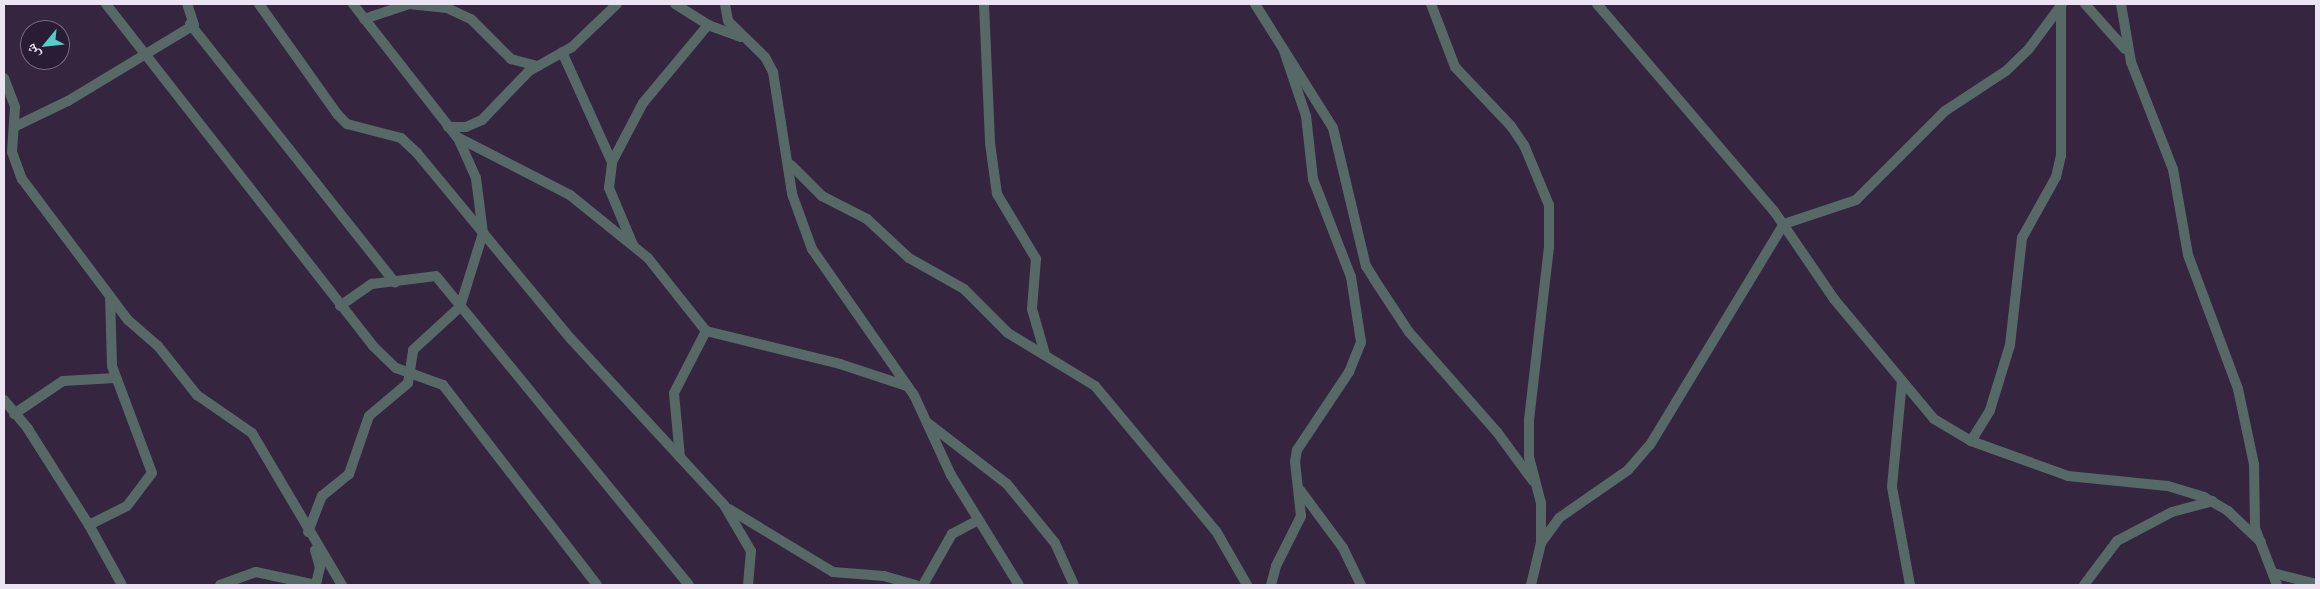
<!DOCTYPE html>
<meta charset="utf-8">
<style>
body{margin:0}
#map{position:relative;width:2320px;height:589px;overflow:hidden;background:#35253f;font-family:"Noto Sans","Noto Naskh Arabic",sans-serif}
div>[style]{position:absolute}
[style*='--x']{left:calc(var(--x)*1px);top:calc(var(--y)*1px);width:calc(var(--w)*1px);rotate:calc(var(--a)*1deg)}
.minor>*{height:10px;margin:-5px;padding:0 5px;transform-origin:5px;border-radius:5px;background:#576967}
span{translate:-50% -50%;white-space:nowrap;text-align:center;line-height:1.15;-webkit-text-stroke:4px #2b1c35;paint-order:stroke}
.frame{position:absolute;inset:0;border:5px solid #ece3f4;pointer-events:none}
.north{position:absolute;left:20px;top:20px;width:50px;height:50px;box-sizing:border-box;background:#2b1c35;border:1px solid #786c81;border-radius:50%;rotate:242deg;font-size:14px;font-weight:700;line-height:20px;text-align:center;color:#ece3f4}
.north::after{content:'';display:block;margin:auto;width:18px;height:22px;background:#56cec4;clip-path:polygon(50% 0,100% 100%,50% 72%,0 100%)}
</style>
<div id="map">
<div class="minor">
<div style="--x:106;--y:4;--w:434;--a:52"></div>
<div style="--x:373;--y:346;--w:32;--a:44"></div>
<div style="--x:396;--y:368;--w:50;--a:19.9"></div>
<div style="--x:443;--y:385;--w:252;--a:52.4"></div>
<div style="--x:259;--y:4;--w:136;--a:54.6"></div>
<div style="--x:338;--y:115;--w:13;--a:45"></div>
<div style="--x:347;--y:124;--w:56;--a:14.5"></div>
<div style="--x:401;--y:138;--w:22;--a:43"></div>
<div style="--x:417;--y:153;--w:241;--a:50.4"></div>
<div style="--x:571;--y:339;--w:226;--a:47.3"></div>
<div style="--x:724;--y:505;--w:53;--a:59.6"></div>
<div style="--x:751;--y:551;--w:34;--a:95"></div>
<div style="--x:353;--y:4;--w:169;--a:52"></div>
<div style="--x:457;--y:137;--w:127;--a:27.2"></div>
<div style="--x:570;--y:195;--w:100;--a:38.9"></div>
<div style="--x:648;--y:258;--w:93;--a:51.5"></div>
<div style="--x:706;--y:331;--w:138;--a:13.8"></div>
<div style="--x:840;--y:364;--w:71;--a:18.2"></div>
<div style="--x:675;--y:4;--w:39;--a:32"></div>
<div style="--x:708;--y:25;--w:35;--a:20"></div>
<div style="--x:725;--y:4;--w:17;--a:80"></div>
<div style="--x:728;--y:21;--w:52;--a:44.2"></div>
<div style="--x:765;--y:57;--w:17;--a:62"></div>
<div style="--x:773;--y:72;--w:123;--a:81.1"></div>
<div style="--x:792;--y:194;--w:59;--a:70"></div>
<div style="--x:812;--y:249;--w:178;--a:55.1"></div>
<div style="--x:914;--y:395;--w:88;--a:65.2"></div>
<div style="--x:951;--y:475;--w:129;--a:58.3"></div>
<div style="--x:984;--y:4;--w:139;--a:87.5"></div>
<div style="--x:990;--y:143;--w:51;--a:82.2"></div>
<div style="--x:997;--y:194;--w:76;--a:59"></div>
<div style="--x:1036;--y:259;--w:50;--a:94.6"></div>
<div style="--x:1032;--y:309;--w:47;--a:73.9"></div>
<div style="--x:1255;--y:4;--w:146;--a:57.8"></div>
<div style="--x:1333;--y:128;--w:142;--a:76.6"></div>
<div style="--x:1366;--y:266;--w:15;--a:58"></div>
<div style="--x:1374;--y:279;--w:64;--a:56.6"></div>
<div style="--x:1409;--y:332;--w:133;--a:48.7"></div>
<div style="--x:1497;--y:432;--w:61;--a:53.7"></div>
<div style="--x:1431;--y:4;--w:67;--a:69.1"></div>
<div style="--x:1455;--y:67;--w:81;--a:46.5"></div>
<div style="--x:1511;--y:126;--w:23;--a:56"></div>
<div style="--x:1524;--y:145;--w:65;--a:67.4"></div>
<div style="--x:1549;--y:205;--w:42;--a:90"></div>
<div style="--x:1549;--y:247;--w:173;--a:96.6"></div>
<div style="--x:1529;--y:419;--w:38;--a:90"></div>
<div style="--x:1529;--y:457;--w:48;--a:75.4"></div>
<div style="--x:1541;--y:503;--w:40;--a:90"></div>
<div style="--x:1541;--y:543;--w:43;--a:103.4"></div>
<div style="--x:1597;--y:4;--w:272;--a:49.5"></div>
<div style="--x:1774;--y:211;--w:107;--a:55.7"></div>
<div style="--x:1834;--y:299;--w:156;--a:50.2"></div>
<div style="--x:1934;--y:419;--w:43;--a:30.7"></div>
<div style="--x:1971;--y:441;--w:103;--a:19.8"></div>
<div style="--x:2068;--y:476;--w:100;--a:5.7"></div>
<div style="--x:2168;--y:486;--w:38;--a:17"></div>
<div style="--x:2204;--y:497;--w:28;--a:30"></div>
<div style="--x:2228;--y:511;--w:45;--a:43.2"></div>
<div style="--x:2085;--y:4;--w:60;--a:48.4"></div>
<div style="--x:2121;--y:4;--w:59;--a:80.2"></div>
<div style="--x:2131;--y:62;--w:115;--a:68.6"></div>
<div style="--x:2173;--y:169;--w:87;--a:80.1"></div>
<div style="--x:2188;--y:255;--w:143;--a:69.5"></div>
<div style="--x:2238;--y:389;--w:77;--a:78"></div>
<div style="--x:2254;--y:464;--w:64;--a:89.1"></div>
<div style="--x:2255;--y:528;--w:61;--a:68.9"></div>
<div style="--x:364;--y:19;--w:47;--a:-18.4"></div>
<div style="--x:409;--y:4;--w:38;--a:6"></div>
<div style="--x:447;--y:8;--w:26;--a:25"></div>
<div style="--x:471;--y:19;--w:57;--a:45"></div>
<div style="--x:511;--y:59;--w:28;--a:15"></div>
<div style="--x:190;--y:24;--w:330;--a:51.6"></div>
<div style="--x:562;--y:52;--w:121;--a:65.6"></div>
<div style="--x:4;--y:78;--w:31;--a:69"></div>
<div style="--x:15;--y:107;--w:45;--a:93.8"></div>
<div style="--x:12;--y:152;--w:29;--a:70"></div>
<div style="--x:22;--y:179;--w:176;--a:53.1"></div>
<div style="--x:128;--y:320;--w:40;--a:41"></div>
<div style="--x:158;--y:346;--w:63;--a:51.5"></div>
<div style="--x:197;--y:395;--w:67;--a:34.6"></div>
<div style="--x:252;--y:433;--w:177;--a:59.4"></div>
<div style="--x:16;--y:126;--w:58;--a:-25.7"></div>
<div style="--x:68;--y:101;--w:147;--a:-31.1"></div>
<div style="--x:194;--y:25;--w:22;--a:-108"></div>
<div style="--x:448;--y:127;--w:18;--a:0"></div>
<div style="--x:466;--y:127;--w:17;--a:-24"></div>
<div style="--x:482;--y:120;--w:68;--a:-46.2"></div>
<div style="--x:529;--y:71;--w:49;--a:-29.2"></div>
<div style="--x:572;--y:47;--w:62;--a:-43.7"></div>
<div style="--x:791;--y:165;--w:44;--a:45"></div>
<div style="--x:822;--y:196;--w:51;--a:27.1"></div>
<div style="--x:867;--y:219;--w:57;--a:42.9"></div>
<div style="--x:909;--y:258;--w:63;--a:29.4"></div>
<div style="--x:964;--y:289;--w:62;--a:45"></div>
<div style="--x:1008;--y:333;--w:102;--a:31.3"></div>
<div style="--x:1095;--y:386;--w:189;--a:50.2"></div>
<div style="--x:1216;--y:531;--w:62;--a:60.1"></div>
<div style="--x:633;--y:245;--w:62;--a:-112.8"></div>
<div style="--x:609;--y:188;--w:26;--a:-83"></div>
<div style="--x:612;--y:162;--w:67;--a:-62.3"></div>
<div style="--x:643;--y:103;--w:102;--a:-50.2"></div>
<div style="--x:340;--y:306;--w:39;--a:-35"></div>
<div style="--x:372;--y:284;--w:64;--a:-7.1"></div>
<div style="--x:436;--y:276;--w:399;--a:50.7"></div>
<div style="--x:1902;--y:381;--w:106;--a:95.4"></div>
<div style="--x:1892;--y:487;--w:100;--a:79.6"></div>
<div style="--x:4;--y:400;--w:38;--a:50"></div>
<div style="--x:28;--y:429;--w:114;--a:57.6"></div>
<div style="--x:89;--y:525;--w:68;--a:61.2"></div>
<div style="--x:14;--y:414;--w:59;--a:-34"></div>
<div style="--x:63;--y:381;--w:52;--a:-3.3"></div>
<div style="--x:929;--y:424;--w:98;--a:37.6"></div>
<div style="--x:1007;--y:484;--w:76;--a:50.9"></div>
<div style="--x:1055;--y:543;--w:46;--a:65.7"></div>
<div style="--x:1971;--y:441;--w:36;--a:-58"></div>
<div style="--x:1990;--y:410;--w:68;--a:-72.9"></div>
<div style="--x:2010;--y:345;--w:108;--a:-83.6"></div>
<div style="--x:2022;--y:238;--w:70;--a:-60.9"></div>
<div style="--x:2056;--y:177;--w:22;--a:-77"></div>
<div style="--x:2061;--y:156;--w:148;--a:-90"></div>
<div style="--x:680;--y:457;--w:64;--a:-95.4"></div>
<div style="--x:674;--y:393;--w:70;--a:-62.7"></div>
<div style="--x:1300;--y:490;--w:72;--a:53.4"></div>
<div style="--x:1343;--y:548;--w:41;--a:64.1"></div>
<div style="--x:729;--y:509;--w:122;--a:31.2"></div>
<div style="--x:833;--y:572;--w:51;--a:4.5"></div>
<div style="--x:884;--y:576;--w:33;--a:16"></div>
<div style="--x:89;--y:525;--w:42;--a:-26.6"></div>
<div style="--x:127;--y:506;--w:41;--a:-52.9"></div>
<div style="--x:152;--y:473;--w:114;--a:-110.5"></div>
<div style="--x:112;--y:366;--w:70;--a:-91.6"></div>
<div style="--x:308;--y:532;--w:39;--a:-69"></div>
<div style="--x:322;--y:496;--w:35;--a:-39"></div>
<div style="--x:349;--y:474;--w:61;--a:-71"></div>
<div style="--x:369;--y:416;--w:51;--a:-40.2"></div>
<div style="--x:408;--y:383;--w:33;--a:-81"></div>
<div style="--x:413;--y:350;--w:64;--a:-42.5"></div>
<div style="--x:460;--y:307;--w:77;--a:-72.7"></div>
<div style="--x:483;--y:233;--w:55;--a:-97.3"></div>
<div style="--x:476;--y:178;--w:42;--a:-114.1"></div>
<div style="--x:1541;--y:543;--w:31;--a:-54"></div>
<div style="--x:1559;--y:518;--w:84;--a:-34.8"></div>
<div style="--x:1628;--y:470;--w:33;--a:-49"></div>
<div style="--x:1650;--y:445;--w:258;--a:-58.8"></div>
<div style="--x:1784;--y:224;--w:76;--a:-18.4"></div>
<div style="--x:1856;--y:200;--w:126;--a:-45"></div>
<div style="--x:1945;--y:111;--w:73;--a:-33.3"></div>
<div style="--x:2006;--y:71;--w:30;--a:-44"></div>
<div style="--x:2028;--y:50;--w:57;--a:-53.5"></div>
<div style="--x:315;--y:550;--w:18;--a:74"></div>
<div style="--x:320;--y:567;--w:18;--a:103"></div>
<div style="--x:2273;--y:573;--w:44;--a:14.3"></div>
<div style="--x:220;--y:585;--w:38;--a:-20"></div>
<div style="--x:256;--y:572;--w:61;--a:12.2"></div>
<div style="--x:923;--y:585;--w:59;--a:-60.4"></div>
<div style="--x:952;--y:534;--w:30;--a:-28"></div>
<div style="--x:1271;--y:585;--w:20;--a:-75"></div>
<div style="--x:1276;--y:566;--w:56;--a:-63.4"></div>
<div style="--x:1301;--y:516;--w:54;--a:-96.3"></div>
<div style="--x:1295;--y:462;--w:12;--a:-81"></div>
<div style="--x:1297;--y:450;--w:94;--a:-56.3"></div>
<div style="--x:1349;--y:372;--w:32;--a:-68"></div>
<div style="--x:1361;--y:342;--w:66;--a:-98.7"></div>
<div style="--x:1351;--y:277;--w:105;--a:-111.2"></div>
<div style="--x:1313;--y:179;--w:63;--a:-96.3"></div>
<div style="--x:1306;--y:116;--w:69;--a:-108.7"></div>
<div style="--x:2084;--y:585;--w:55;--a:-53.1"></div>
<div style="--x:2117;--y:541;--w:62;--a:-27.8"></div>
<div style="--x:2172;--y:512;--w:42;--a:-15"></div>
</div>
<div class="frame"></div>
<div class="north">ش</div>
</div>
